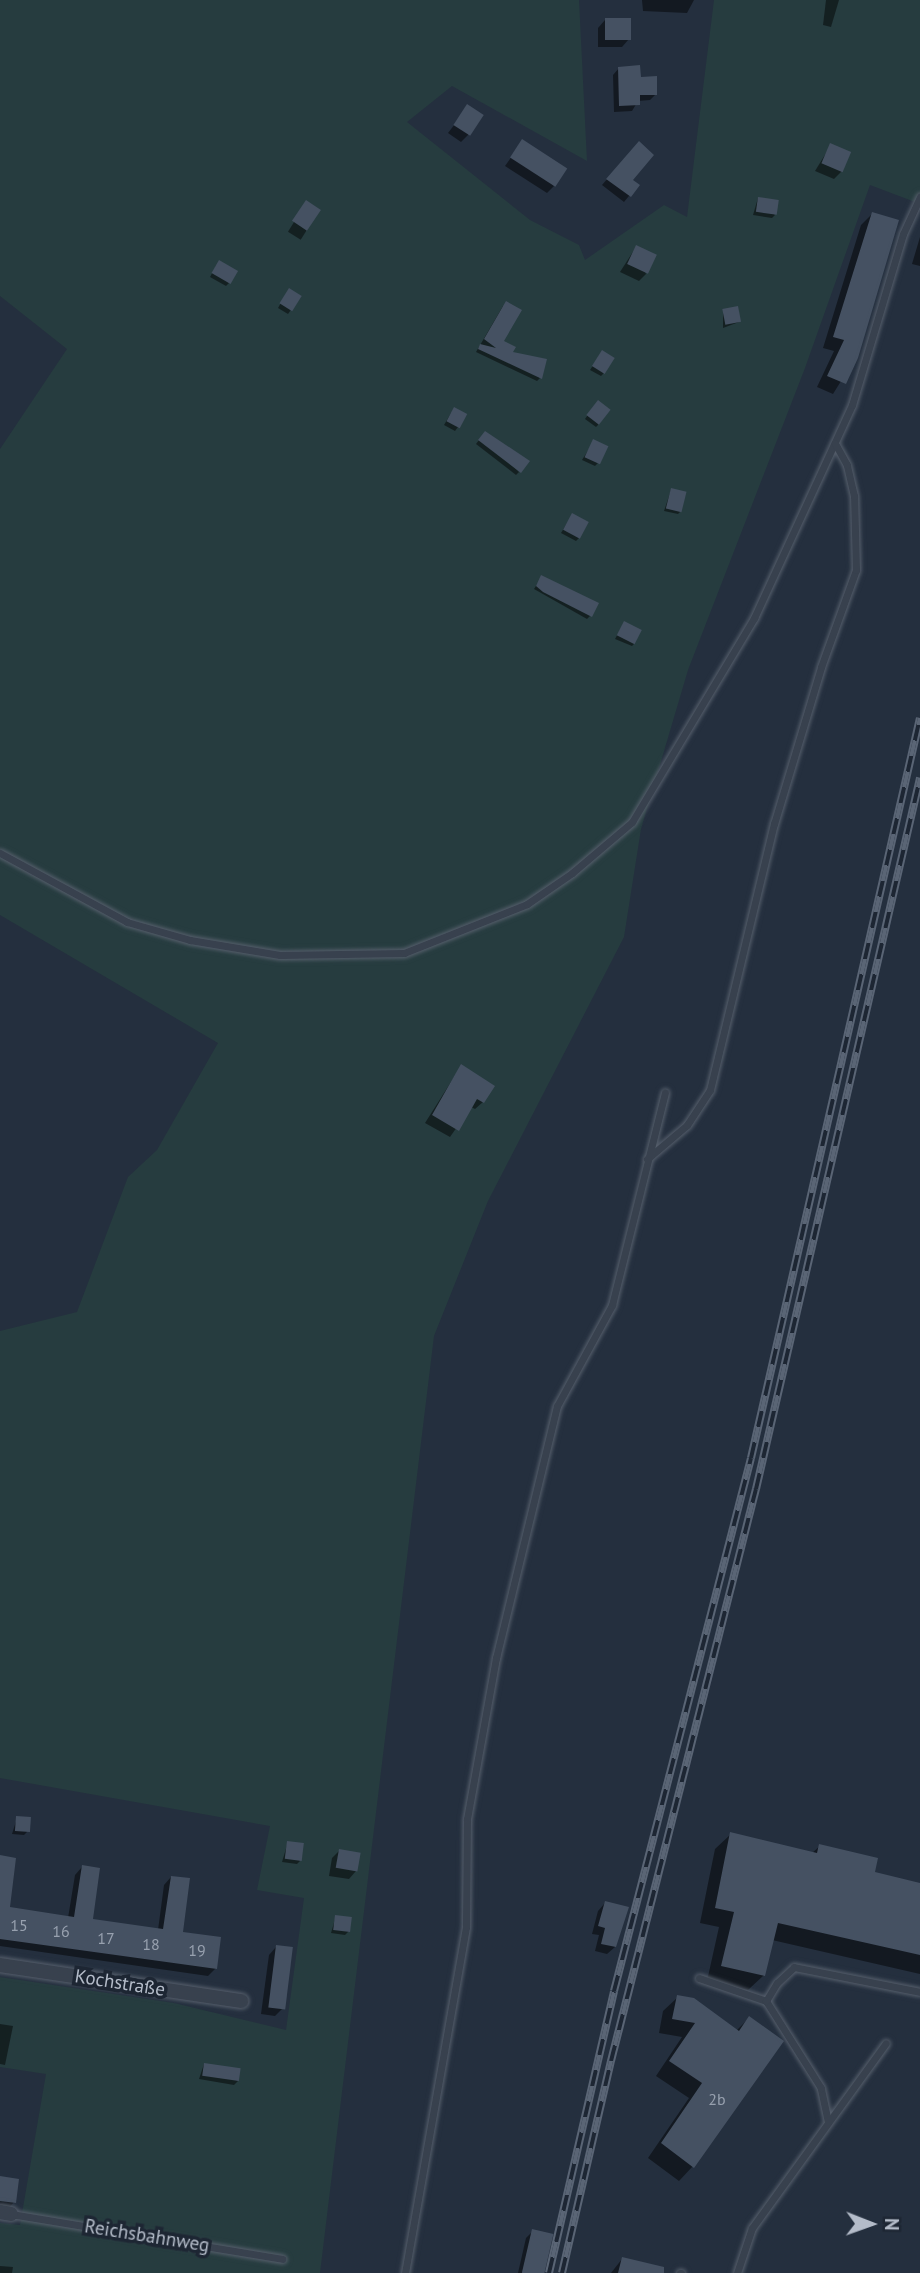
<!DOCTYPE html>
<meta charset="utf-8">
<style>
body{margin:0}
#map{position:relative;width:920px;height:2273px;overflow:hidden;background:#242f3e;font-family:"PT Sans",sans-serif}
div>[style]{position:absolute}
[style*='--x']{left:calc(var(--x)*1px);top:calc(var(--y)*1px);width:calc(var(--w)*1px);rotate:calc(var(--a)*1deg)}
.green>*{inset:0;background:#263c3f}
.shadow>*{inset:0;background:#0007;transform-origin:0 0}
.building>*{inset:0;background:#455162;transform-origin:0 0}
.roads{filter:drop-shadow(0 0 2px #565f6c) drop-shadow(0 0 2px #565f6c)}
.service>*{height:7px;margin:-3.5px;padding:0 3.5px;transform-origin:3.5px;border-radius:3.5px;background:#38414e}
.minor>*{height:14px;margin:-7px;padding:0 7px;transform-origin:7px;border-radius:7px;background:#38414e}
.rail>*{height:8px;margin-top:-4px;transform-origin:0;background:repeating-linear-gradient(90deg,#1d2633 0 16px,#5a6575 0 32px);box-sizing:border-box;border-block:2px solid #5a6575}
span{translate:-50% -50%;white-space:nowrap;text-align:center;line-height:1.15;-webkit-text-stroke:7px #1d2633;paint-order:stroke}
.number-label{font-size:16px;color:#98a1af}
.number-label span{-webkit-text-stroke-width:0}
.street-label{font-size:19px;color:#b4bcc9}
.north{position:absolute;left:836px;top:2189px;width:70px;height:70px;-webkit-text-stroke:5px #1d2633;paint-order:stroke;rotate:91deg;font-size:19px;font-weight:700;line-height:28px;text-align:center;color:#b4bcc9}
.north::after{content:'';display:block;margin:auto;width:24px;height:32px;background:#b4bcc9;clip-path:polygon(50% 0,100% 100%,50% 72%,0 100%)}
</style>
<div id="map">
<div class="green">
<div style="clip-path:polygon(0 0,579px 0,587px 161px,452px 86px,407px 122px,530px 220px,579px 245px,585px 260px,664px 205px,687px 217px,714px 0,920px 0,920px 196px,915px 202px,870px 185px,805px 368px,688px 670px,641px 829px,624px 937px,488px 1201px,434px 1336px,320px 2273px,0 2273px,0 2223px,20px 2225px,46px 2074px,0 2067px,0 1977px,174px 2003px,286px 2030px,304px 1898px,257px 1890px,270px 1826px,0 1778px,0 1331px,77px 1312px,128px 1177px,157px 1150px,218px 1043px,0 915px,0 449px,67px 349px,0 296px)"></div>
</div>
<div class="shadow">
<div style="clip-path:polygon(642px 0,694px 0,687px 13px,643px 11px)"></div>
<div style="clip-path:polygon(826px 0,839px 0,831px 27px,823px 25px)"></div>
<div style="clip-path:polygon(605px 20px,629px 39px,622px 47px,598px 47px,598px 28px)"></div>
<div style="clip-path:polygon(619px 68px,640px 78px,656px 94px,650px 100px,638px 101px,632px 111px,614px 112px,613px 75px)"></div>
<div style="clip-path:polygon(468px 107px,468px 135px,461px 142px,448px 133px)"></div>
<div style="clip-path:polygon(522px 142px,554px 186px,547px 193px,505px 166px)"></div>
<div style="clip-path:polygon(831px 145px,842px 171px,834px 179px,815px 171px)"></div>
<div style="clip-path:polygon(633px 149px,630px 180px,638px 185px,624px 202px,602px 185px)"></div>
<div style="clip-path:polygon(758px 198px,775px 215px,772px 218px,753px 215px)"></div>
<div style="left:306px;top:203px;width:15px;height:34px;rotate:32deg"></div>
<div style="clip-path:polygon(872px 214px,856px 357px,833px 394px,817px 387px,834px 351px,823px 348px,861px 225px)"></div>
<div style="clip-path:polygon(920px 237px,920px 266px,912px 264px)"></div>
<div style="clip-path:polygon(636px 247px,646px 274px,639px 281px,620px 272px)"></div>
<div style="clip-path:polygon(216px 266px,229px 283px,226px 286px,210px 277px)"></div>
<div style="clip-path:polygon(286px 294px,300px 297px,288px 314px,278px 308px)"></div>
<div style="clip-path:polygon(503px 306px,502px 342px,540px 378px,537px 381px,476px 352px)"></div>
<div style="clip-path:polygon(723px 311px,739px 322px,723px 328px)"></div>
<div style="clip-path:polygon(602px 352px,604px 373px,601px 376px,590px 370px)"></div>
<div style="clip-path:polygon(595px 405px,600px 423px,596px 427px,585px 419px)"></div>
<div style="clip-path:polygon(451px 413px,458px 427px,455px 431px,444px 425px)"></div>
<div style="clip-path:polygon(482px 436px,519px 472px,516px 475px,476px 444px)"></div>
<div style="clip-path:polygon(594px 441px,598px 463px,595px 466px,582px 460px)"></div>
<div style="clip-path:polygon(671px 490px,681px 511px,678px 514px,664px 511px)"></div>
<div style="clip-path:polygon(572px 515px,579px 538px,576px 541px,561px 533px)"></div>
<div style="clip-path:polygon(542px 577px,591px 615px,587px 619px,534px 589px)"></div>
<div style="clip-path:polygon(624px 623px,635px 643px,632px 646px,615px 639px)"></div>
<div style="clip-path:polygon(461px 1066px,483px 1102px,475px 1109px,471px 1107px,450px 1137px,425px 1123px)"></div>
<div style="clip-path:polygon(17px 1818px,27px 1832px,24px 1835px,12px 1834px)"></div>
<div style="clip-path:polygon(731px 1834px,812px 1853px,820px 1846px,872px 1874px,920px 1884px,920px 1974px,772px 1940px,764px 1975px,748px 1990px,707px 1981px,719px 1927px,700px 1923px,715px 1849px)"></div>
<div style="clip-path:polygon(288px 1842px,300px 1861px,297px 1864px,282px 1862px)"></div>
<div style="clip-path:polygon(339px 1851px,356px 1871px,349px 1879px,329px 1876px,332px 1858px)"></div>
<div style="clip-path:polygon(0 1857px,8px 1909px,68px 1918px,75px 1875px,82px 1867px,91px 1921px,158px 1930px,164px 1885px,171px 1877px,181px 1933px,216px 1968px,208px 1976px,0 1946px)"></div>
<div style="clip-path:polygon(605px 1903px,615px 1947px,607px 1954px,595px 1951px,599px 1935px,592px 1934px,598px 1911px)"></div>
<div style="clip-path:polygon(336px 1916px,349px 1931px,345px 1935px,331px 1933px)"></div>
<div style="clip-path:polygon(276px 1947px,283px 2008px,275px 2016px,261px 2014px,269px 1955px)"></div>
<div style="clip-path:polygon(678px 1997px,736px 2031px,749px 2018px,693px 2166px,679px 2181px,648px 2158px,689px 2098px,656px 2076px,682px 2037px,659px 2033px,663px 2011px)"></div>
<div style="clip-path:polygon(0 2024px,13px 2026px,5px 2065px,0 2064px)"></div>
<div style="clip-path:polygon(204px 2064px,238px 2081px,234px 2085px,199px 2079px)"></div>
<div style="clip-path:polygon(0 2178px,14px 2202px,7px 2210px,0 2209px)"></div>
<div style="clip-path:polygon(533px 2231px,542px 2273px,518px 2273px,526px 2238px)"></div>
<div style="clip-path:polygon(622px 2259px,650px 2273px,611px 2273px)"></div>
<div style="clip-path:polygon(0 2266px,13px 2267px,12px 2273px,0 2273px)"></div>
</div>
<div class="building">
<div style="left:605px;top:18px;width:26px;height:22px"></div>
<div style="clip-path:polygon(640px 65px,641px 77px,657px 76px,657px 95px,640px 95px,640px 105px,619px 106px,618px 67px)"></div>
<div style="left:467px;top:104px;width:20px;height:25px;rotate:33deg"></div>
<div style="left:522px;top:139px;width:54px;height:22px;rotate:33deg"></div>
<div style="clip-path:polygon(639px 141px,654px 155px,633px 180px,640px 185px,631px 197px,606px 179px)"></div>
<div style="left:830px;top:143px;width:23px;height:22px;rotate:23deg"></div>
<div style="left:758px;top:197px;width:21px;height:15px;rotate:8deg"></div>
<div style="left:306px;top:200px;width:18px;height:25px;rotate:34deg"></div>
<div style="clip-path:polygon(872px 212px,899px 220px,858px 358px,846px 384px,827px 376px,844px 340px,833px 337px)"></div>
<div style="left:636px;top:245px;width:23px;height:21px;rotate:25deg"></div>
<div style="left:219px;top:260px;width:22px;height:15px;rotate:30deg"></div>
<div style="left:289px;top:288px;width:15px;height:18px;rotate:32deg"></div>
<div style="clip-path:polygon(506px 301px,522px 310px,504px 341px,516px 347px,513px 352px,547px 359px,542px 379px,478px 349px,480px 344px,496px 348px,484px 339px)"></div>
<div style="left:738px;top:306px;width:16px;height:16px;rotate:79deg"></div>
<div style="left:602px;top:350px;width:15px;height:19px;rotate:32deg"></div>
<div style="left:598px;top:400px;width:16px;height:19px;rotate:38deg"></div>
<div style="left:454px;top:407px;width:15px;height:16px;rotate:28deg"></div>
<div style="clip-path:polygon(485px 431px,530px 461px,521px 473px,478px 440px)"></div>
<div style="left:593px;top:439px;width:17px;height:20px;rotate:25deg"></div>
<div style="left:671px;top:488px;width:16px;height:21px;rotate:14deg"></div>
<div style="left:572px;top:513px;width:19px;height:19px;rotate:28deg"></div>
<div style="clip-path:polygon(541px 575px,599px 603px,592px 617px,543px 592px,536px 586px)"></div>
<div style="left:624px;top:621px;width:20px;height:16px;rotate:27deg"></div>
<div style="clip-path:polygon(461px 1064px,495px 1086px,484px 1103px,477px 1099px,459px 1131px,432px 1115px)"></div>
<div style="left:16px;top:1816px;width:15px;height:15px;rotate:4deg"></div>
<div style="clip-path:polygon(730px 1832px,817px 1853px,819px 1844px,878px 1858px,875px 1872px,920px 1883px,920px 1955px,778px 1923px,765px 1976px,721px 1966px,734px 1912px,715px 1908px)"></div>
<div style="left:287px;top:1841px;width:17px;height:18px;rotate:7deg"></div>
<div style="left:339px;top:1849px;width:22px;height:19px;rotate:10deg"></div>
<div style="clip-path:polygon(0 1855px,16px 1858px,10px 1907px,74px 1917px,82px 1865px,100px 1868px,93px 1919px,163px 1929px,171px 1876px,190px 1878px,183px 1932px,221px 1937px,217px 1969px,0 1939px)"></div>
<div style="clip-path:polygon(605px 1901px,629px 1907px,616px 1947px,601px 1944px,605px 1928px,598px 1926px)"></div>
<div style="left:335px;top:1915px;width:17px;height:15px;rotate:7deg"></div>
<div style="left:276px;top:1945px;width:17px;height:63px;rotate:7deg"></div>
<div style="clip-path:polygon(677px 1995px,694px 1998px,739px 2031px,749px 2016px,784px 2041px,694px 2168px,661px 2143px,702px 2083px,669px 2061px,695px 2023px,672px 2019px)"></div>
<div style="left:204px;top:2063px;width:37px;height:13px;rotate:8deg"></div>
<div style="clip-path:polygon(0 2176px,19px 2179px,16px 2203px,0 2201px)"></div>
<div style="left:532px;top:2229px;width:22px;height:45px;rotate:13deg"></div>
<div style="clip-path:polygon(622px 2257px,664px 2267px,664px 2273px,618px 2273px)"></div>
</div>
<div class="roads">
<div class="service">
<div style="--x:0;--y:853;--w:145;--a:28.5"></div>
<div style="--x:127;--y:922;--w:66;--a:15.9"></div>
<div style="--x:190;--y:940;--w:91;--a:9.5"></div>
<div style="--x:280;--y:955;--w:124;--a:-0.9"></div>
<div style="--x:404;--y:953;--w:132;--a:-21.7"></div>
<div style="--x:527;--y:904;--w:55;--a:-34.6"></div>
<div style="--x:572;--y:873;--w:79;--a:-40.4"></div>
<div style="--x:632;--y:822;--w:238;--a:-59.1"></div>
<div style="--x:754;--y:618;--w:234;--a:-65.3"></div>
<div style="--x:852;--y:405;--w:178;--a:-73.4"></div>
<div style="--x:903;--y:234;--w:41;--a:-65.3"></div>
<div style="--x:647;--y:1159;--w:52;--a:-40.4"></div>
<div style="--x:687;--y:1125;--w:42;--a:-56.7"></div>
<div style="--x:710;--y:1090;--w:274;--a:-76.5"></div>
<div style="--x:774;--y:824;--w:164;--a:-73.3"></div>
<div style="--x:821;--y:667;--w:103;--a:-70.2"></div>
<div style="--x:856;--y:570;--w:74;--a:-91.5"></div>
<div style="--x:854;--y:496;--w:32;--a:-103"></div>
<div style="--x:847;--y:465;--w:25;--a:-119"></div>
<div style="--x:699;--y:1978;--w:71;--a:18.9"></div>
<div style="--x:828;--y:2122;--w:35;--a:-102"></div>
<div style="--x:821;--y:2088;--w:103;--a:-122.3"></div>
<div style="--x:766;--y:2001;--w:21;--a:-59"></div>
<div style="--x:777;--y:1983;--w:23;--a:-43"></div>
<div style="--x:794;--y:1967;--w:128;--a:11.2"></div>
<div style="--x:11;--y:2214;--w:275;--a:9.4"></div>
<div style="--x:405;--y:2273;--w:351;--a:-80"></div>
<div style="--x:466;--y:1927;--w:108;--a:-89.5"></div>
<div style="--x:467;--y:1819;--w:164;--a:-79.8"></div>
<div style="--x:496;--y:1658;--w:259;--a:-76.4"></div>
<div style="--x:557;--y:1406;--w:115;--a:-61.4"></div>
<div style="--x:612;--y:1305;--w:219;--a:-76"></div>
<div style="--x:680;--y:2273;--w:1;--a:0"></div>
<div style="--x:737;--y:2273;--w:47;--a:-71.6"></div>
<div style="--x:752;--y:2228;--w:228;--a:-54.1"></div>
</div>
<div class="minor">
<div style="--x:0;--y:1965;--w:244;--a:8.5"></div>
<div style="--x:0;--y:2212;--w:11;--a:10"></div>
</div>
</div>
<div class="rail">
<div style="--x:549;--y:2273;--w:289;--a:-77"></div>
<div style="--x:614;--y:1991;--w:550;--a:-75.58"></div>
<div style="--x:751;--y:1458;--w:759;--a:-77.14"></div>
<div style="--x:562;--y:2273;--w:218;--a:-77"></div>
<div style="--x:611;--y:2061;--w:590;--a:-75.78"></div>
<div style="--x:756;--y:1489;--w:730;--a:-77.01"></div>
</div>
<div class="number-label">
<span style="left:19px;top:1925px">15</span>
<span style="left:61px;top:1931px">16</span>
<span style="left:106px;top:1938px">17</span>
<span style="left:151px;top:1944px">18</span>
<span style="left:197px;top:1950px">19</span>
<span style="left:717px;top:2099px">2b</span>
</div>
<div class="street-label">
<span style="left:120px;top:1983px;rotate:9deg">Kochstraße</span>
<span style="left:147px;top:2236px;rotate:9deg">Reichsbahnweg</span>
</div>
<div class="north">N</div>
</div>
